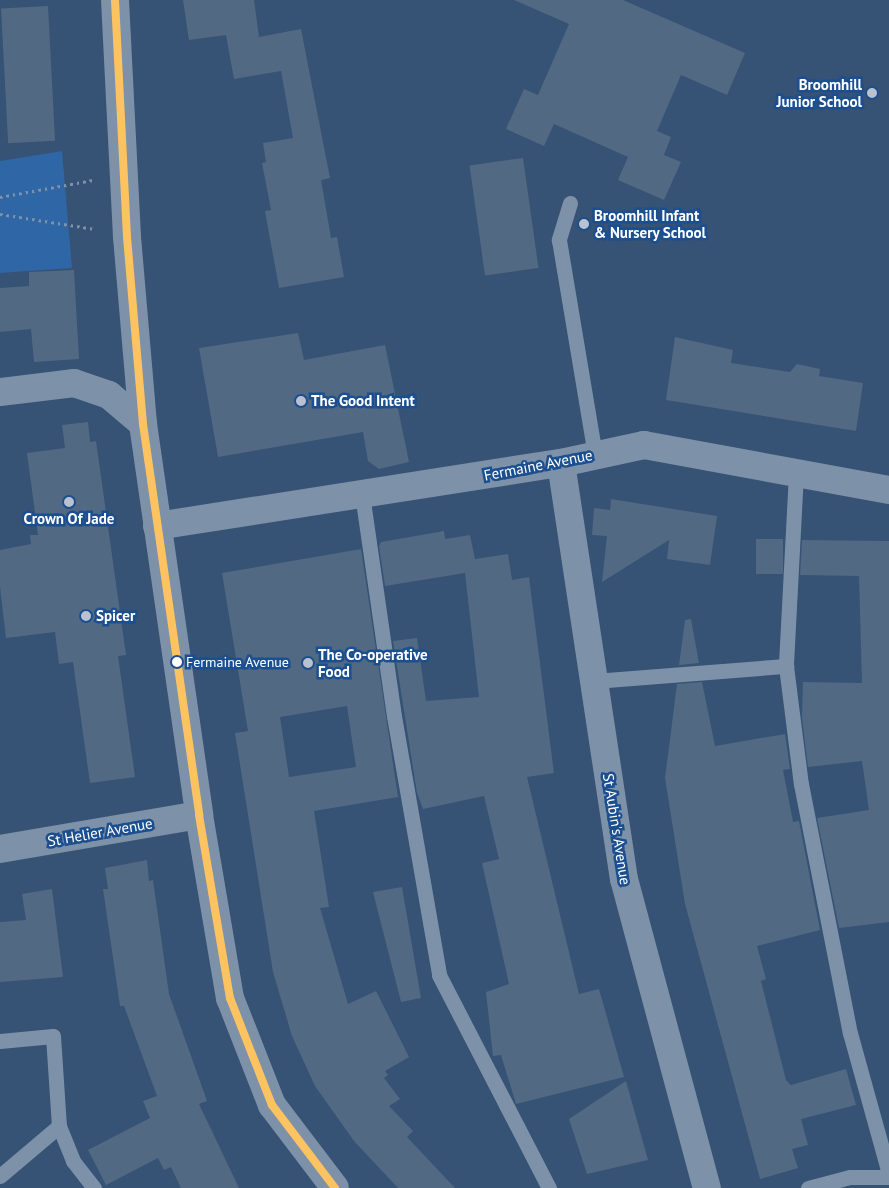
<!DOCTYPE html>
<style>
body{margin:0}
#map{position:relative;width:889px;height:1188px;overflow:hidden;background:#365274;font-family:"PT Sans",sans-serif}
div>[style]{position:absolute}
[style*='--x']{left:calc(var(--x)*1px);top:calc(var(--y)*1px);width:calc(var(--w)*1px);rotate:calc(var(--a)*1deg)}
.green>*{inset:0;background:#2f66a5}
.building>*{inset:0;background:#526984;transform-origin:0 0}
.path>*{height:3px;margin-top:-1.5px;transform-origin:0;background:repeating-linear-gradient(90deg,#7d92a8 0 2.5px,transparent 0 6.5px)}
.lane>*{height:15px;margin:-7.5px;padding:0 7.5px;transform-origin:7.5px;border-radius:7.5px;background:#7d92a8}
.street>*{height:28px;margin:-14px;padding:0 14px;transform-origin:14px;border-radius:14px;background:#7d92a8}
.bus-1>*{height:8px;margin:-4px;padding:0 4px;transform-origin:4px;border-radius:4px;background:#fdc361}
.dots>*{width:14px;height:14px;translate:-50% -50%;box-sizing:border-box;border:2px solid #1b4f8f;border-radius:50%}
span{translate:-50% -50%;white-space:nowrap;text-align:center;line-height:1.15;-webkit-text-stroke:5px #1b4f8f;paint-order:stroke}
.bus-label{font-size:14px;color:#fff}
.left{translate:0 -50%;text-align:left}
.poi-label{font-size:15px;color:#fff;font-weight:700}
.right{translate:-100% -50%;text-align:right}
.street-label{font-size:15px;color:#fff}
</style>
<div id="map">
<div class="green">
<div style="clip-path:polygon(62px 151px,72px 268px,0 273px,0 161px)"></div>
</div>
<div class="building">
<div style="clip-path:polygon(183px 0,254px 0,259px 37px,301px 29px,330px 178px,321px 180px,331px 238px,337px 237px,344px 277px,279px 288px,265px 211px,271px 210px,262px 163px,266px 162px,263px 143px,293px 138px,281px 71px,234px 79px,226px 35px,189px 40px)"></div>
<div style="clip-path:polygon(514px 0,623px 0,745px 53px,727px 95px,681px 75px,657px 131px,671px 137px,664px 155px,681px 162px,664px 200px,618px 180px,628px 157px,554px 124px,544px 146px,506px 129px,524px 89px,538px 95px,569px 24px)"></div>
<div style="left:48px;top:6px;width:135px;height:47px;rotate:87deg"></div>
<div style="left:523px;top:158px;width:111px;height:54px;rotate:82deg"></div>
<div style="clip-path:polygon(74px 270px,79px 359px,34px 362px,31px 329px,0 332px,0 288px,29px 286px,29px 272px)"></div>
<div style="clip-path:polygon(298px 333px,304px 360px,385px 345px,409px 462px,379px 469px,368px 461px,363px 432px,218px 457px,199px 348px)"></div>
<div style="clip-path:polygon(675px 337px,733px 350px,731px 363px,790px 372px,797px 364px,820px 369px,819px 376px,863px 383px,856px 431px,666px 400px)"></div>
<div style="clip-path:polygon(88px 422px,90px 442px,96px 441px,126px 655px,118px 656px,135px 777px,90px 783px,73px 662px,59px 664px,55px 632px,6px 638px,0 587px,0 550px,31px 544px,30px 535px,38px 535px,27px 453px,65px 448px,62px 425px)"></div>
<div style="clip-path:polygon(611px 499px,717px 516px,710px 565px,667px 559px,669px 540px,602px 582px,607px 536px,592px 535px,594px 508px,610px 510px)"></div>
<div style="clip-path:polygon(444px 531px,445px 539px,470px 535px,475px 559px,508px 554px,512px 580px,529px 577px,554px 773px,527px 777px,579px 994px,599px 989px,624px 1077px,516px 1104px,501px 1055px,493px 1056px,486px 992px,509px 984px,482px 863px,499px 859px,484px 796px,423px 809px,417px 793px,393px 641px,417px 638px,426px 701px,479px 697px,465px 573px,385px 586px,379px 546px,381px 542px)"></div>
<div style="left:756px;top:539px;width:27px;height:35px"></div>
<div style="clip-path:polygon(802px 540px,889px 541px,889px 922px,839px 928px,817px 818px,869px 810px,862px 761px,808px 767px,802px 718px,803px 682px,862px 683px,859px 576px,800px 575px)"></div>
<div style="clip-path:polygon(evenodd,361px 549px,398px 797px,314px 811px,329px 907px,320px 908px,348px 1004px,376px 991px,409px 1057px,385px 1071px,388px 1075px,384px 1078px,400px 1099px,389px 1106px,413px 1131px,407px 1137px,455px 1188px,398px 1188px,354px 1141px,315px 1086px,292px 1036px,273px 972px,235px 733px,248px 731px,222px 573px,361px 549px,347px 706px,356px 767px,289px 777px,280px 717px,347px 706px)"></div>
<div style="clip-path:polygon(691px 619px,699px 663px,679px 665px,685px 620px)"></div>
<div style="clip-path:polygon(702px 682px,715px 746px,785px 734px,790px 769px,783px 770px,793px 822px,799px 821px,820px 930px,757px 946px,766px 979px,761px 981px,786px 1080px,791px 1085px,846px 1069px,856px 1105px,801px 1119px,808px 1145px,792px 1149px,798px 1168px,760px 1179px,685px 904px,665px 778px,677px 684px)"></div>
<div style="clip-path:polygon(147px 860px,149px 881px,153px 880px,169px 994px,207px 1101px,199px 1104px,239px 1188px,181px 1188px,171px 1167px,164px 1170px,158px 1158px,106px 1185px,88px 1150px,150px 1118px,143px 1101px,157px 1096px,124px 1006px,120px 1006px,103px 889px,108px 889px,105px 868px)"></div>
<div style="clip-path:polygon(402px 887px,421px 998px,401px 1002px,373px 892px)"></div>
<div style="clip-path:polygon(52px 889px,63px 977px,0 982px,0 922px,26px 920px,22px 894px)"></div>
<div style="clip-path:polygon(626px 1081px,648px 1160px,587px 1174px,569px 1119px)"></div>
</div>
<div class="path">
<div style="--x:0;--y:197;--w:96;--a:-10.3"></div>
<div style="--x:0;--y:214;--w:96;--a:9"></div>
</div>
<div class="lane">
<div style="--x:570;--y:203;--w:39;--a:107"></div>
<div style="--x:559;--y:240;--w:217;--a:80.5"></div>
<div style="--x:796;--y:473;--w:193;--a:93"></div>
<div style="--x:786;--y:666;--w:119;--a:82.8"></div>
<div style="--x:801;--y:784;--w:254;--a:78.9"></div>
<div style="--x:850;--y:1033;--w:146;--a:74.5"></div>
<div style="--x:362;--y:494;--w:224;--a:81.8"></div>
<div style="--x:394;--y:716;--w:263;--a:80.1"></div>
<div style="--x:439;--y:975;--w:240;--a:62.7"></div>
<div style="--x:594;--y:681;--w:193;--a:-4.5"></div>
<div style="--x:0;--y:1041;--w:53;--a:-5.4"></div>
<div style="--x:53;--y:1036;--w:90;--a:86.2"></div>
<div style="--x:59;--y:1126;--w:38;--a:68"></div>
<div style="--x:73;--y:1161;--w:34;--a:52"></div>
<div style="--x:0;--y:1176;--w:77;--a:-40.3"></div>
<div style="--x:808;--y:1188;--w:43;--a:-14.7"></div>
<div style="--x:850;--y:1177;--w:39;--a:0"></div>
</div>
<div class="street">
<div style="--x:115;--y:0;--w:237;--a:87.1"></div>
<div style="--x:127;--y:237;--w:188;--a:85.1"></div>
<div style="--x:143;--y:424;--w:395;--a:81.8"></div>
<div style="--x:199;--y:815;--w:186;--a:80.4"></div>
<div style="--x:230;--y:998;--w:115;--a:68.6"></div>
<div style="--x:272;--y:1105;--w:104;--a:52.8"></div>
<div style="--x:0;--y:392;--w:75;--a:-6.9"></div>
<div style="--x:74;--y:383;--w:37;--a:19"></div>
<div style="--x:109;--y:395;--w:45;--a:40.5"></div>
<div style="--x:561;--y:463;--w:421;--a:81.4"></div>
<div style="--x:624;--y:879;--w:320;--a:75"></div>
<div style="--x:157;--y:526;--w:409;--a:-8.9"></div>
<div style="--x:561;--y:463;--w:85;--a:-12.2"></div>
<div style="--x:644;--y:445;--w:249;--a:10.4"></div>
<div style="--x:0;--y:849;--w:202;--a:-9.7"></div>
</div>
<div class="bus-1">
<div style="--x:115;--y:0;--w:237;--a:87.1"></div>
<div style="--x:127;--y:237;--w:188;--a:85.1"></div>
<div style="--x:143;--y:424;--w:395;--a:81.8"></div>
<div style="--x:199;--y:815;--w:186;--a:80.4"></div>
<div style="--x:230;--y:998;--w:115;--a:68.6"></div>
<div style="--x:272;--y:1105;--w:104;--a:52.8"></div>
</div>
<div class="dots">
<div style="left:872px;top:93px;background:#b9c2ce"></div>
<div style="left:584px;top:224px;background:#b9c2ce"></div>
<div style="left:301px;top:401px;background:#b9c2ce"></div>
<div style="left:69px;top:502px;background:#b9c2ce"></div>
<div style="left:86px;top:616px;background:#b9c2ce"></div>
<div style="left:177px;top:662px;background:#fff"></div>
<div style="left:308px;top:663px;background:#b9c2ce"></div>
</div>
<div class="bus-label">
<span class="left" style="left:186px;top:662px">Fermaine Avenue</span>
</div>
<div class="poi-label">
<span class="right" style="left:862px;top:93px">Broomhill<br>Junior School</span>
<span class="left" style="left:594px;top:224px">Broomhill Infant<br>&amp; Nursery School</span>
<span class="left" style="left:311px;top:401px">The Good Intent</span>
<span style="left:69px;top:519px">Crown Of Jade</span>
<span class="left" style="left:96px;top:616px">Spicer</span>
<span class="left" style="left:318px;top:663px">The Co-operative<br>Food</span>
</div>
<div class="street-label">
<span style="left:538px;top:465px;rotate:-11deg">Fermaine Avenue</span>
<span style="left:617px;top:829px;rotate:81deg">St Aubin's Avenue</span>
<span style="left:100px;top:832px;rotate:-10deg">St Helier Avenue</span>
</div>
</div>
